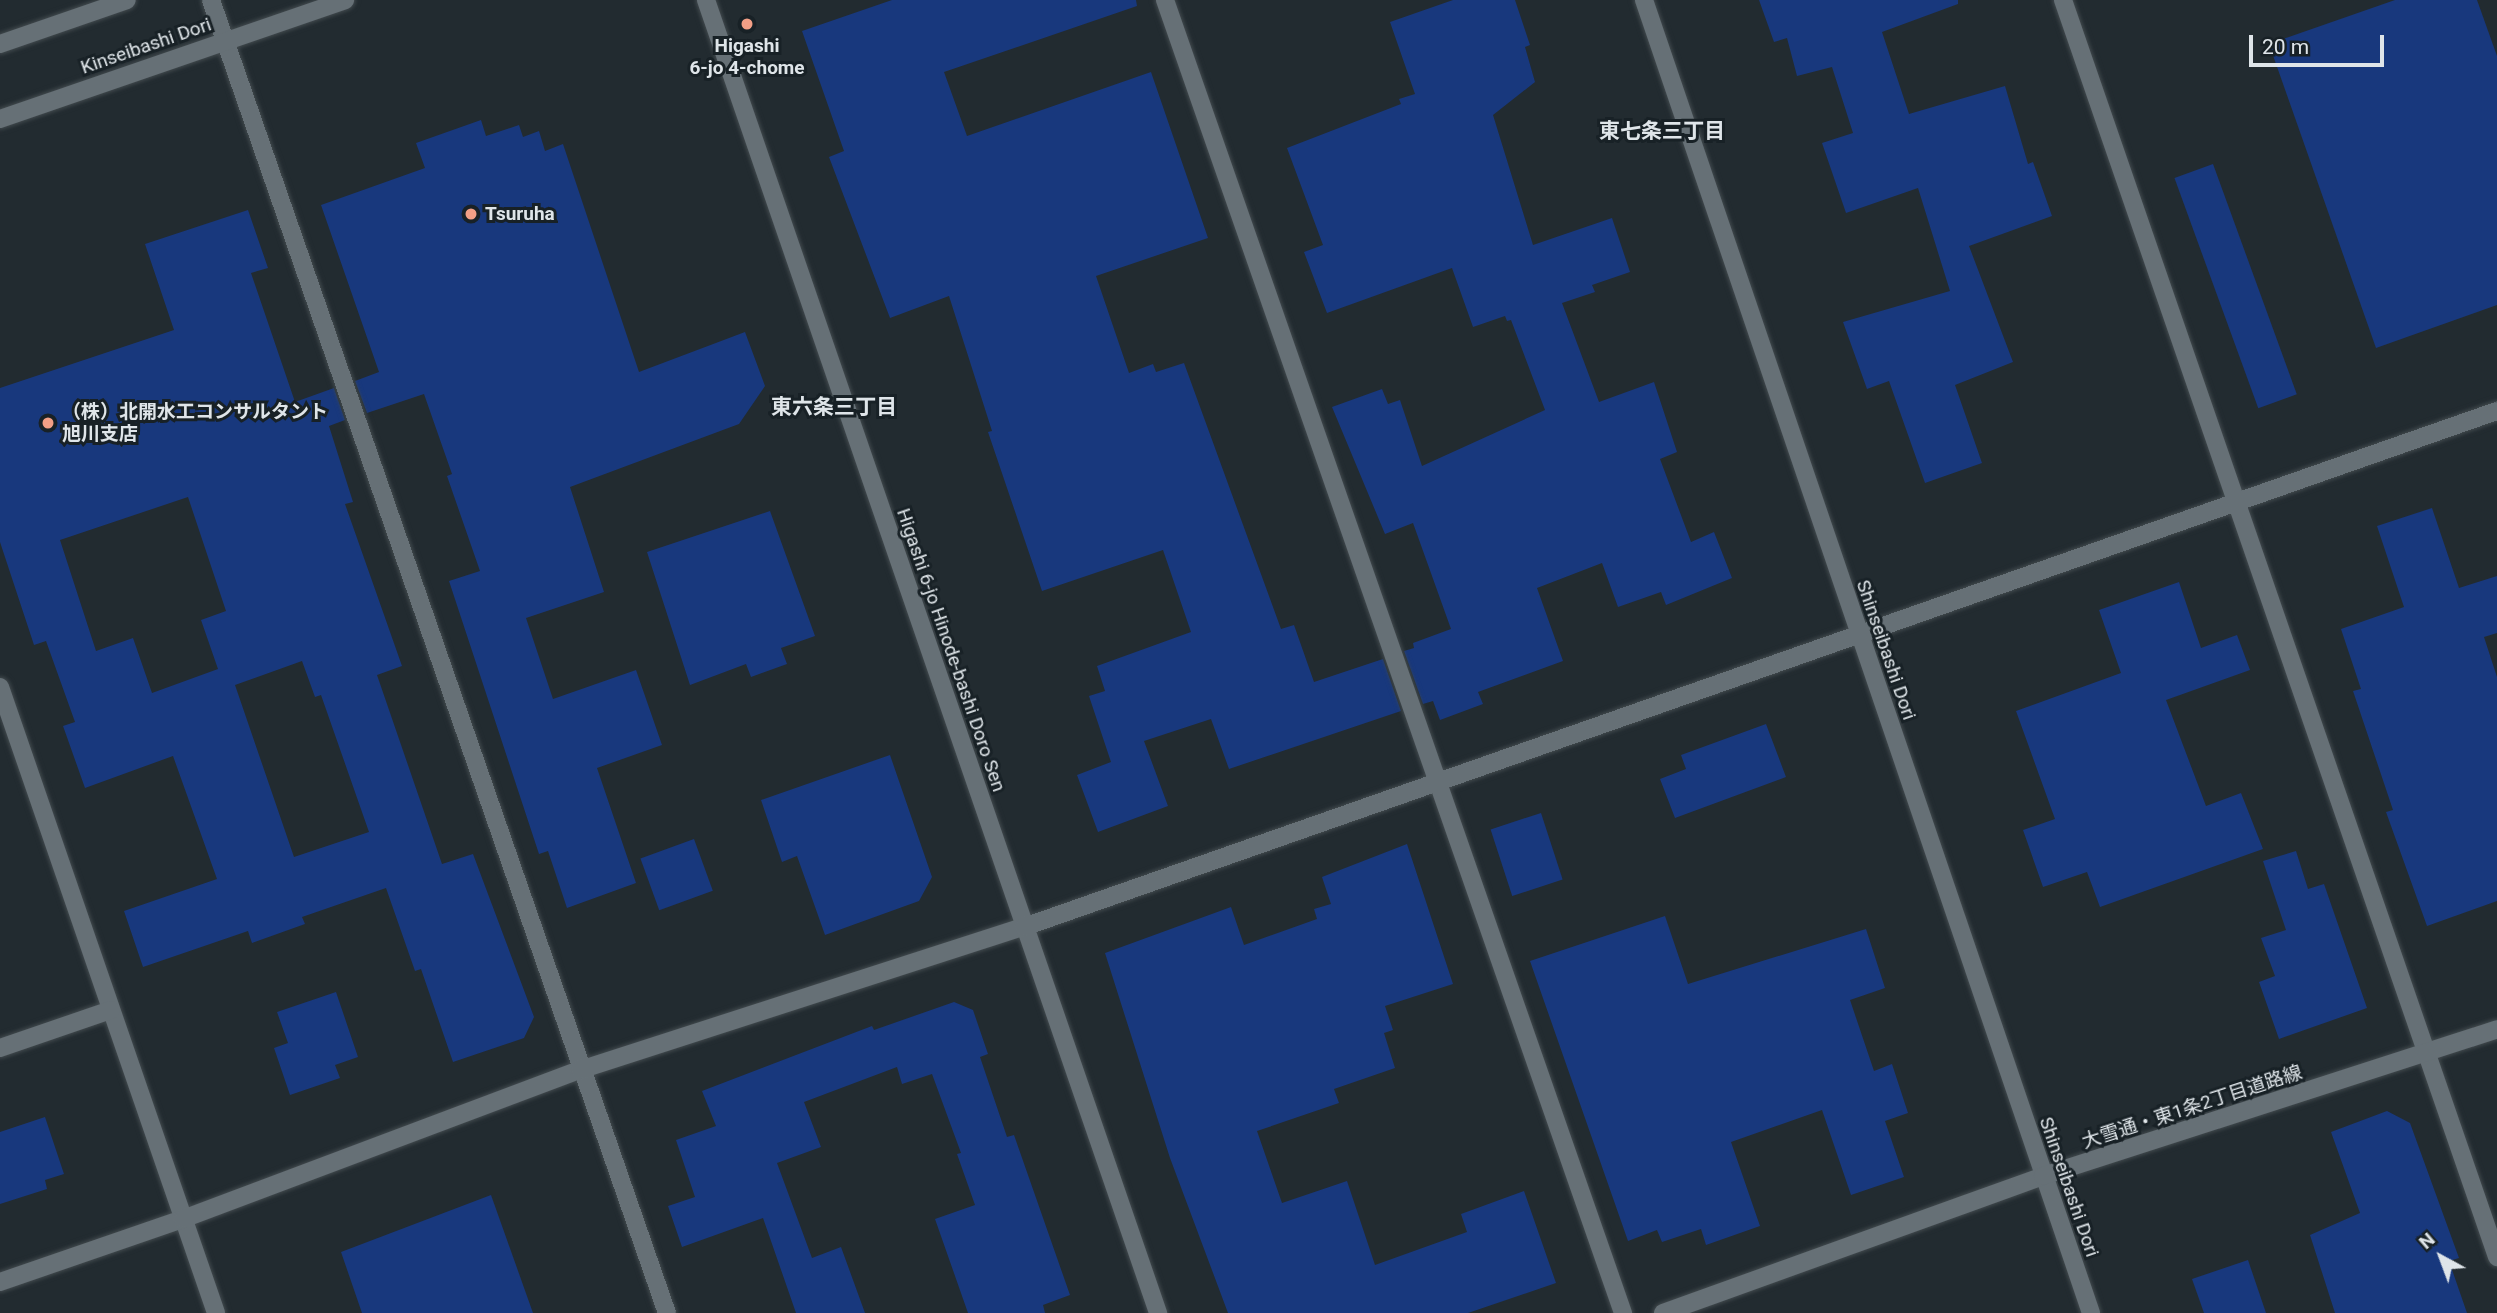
<!DOCTYPE html>
<meta charset="utf-8">
<style>
body{margin:0}
#map{position:relative;width:2497px;height:1313px;overflow:hidden;background:#222b30;font-family:Roboto,"Noto Sans JP",sans-serif}
div>[style]{position:absolute}
[style*='--x']{left:calc(var(--x)*1px);top:calc(var(--y)*1px);width:calc(var(--w)*1px);rotate:calc(var(--a)*1deg)}
.building>*{inset:0;background:#18387d;transform-origin:0 0}
.roads{filter:drop-shadow(0 0 2px #424a4e) drop-shadow(0 0 2px #424a4e)}
.minor>*{height:18px;margin:-9px;padding:0 9px;transform-origin:9px;border-radius:9px;background:#667076}
.dots>*{width:19px;height:19px;translate:-50% -50%;box-sizing:border-box;border:4px solid #182126;border-radius:50%}
span{translate:-50% -50%;white-space:nowrap;text-align:center;line-height:1.15;-webkit-text-stroke:6px #182126;paint-order:stroke}
.street-label{font-size:19px;color:#dfe5e9}
.poi-label{font-size:19px;color:#dfe5e9;font-weight:700}
.left{translate:0 -50%;text-align:left}
.neighbourhood-label{font-size:21px;color:#dfe5e9;font-weight:700}
.north{position:absolute;left:2406px;top:1222px;width:70px;height:70px;-webkit-text-stroke:5px #182126;paint-order:stroke;rotate:319deg;font-size:19px;font-weight:700;line-height:28px;text-align:center;color:#dfe5e9}
.north::after{content:'';display:block;margin:auto;width:24px;height:32px;background:#dfe5e9;clip-path:polygon(50% 0,100% 100%,50% 72%,0 100%)}
.scale{position:absolute;left:2249px;top:35px;width:135px;height:32px;box-sizing:border-box;border:4px solid #dfe5e9;border-top:0;padding-left:9px;font-size:21px;line-height:24px;white-space:nowrap;color:#dfe5e9;-webkit-text-stroke:5px #182126;paint-order:stroke}
</style>
<div id="map">
<div class="building">
<div style="clip-path:polygon(892px 0,1136px 0,1137px 6px,944px 72px,967px 136px,1151px 72px,1208px 238px,1096px 276px,1129px 373px,1153px 364px,1156px 372px,1184px 363px,1281px 629px,1294px 625px,1314px 682px,1383px 659px,1401px 711px,1229px 769px,1211px 719px,1144px 741px,1168px 806px,1098px 832px,1077px 775px,1111px 762px,1089px 696px,1105px 691px,1097px 666px,1191px 632px,1163px 550px,1042px 591px,988px 432px,992px 431px,949px 296px,890px 318px,829px 157px,844px 151px,802px 31px)"></div>
<div style="clip-path:polygon(1453px 0,1515px 0,1530px 45px,1525px 47px,1535px 82px,1493px 115px,1533px 245px,1612px 218px,1630px 272px,1592px 285px,1595px 292px,1562px 303px,1599px 402px,1654px 382px,1677px 452px,1660px 459px,1691px 542px,1714px 532px,1732px 578px,1666px 605px,1661px 592px,1618px 607px,1602px 563px,1537px 588px,1563px 661px,1478px 692px,1483px 704px,1440px 720px,1433px 701px,1423px 704px,1404px 651px,1414px 648px,1413px 643px,1451px 629px,1413px 523px,1385px 534px,1332px 407px,1382px 389px,1388px 404px,1400px 400px,1422px 466px,1545px 410px,1511px 320px,1507px 321px,1505px 316px,1473px 327px,1452px 268px,1327px 313px,1304px 252px,1323px 245px,1287px 148px,1401px 104px,1399px 99px,1415px 94px,1390px 22px)"></div>
<div style="clip-path:polygon(1759px 0,1958px 0,1958px 4px,1882px 32px,1909px 114px,2005px 86px,2028px 164px,2033px 162px,2052px 216px,1969px 246px,2013px 362px,1955px 385px,1982px 463px,1925px 483px,1889px 381px,1867px 389px,1843px 322px,1950px 291px,1918px 188px,1846px 213px,1822px 143px,1853px 133px,1832px 67px,1797px 76px,1787px 38px,1774px 42px)"></div>
<div style="clip-path:polygon(2395px 0,2477px 0,2497px 56px,2497px 305px,2376px 348px,2269px 44px)"></div>
<div style="clip-path:polygon(481px 120px,486px 136px,519px 125px,523px 137px,539px 131px,545px 151px,563px 144px,639px 372px,745px 332px,765px 386px,739px 424px,570px 487px,604px 592px,526px 618px,553px 699px,636px 670px,662px 745px,597px 768px,636px 883px,567px 908px,548px 851px,539px 854px,449px 581px,480px 571px,447px 476px,452px 474px,424px 394px,367px 413px,355px 381px,379px 372px,321px 205px,425px 168px,416px 143px)"></div>
<div style="left:2213px;top:164px;width:245px;height:41px;rotate:70deg"></div>
<div style="clip-path:polygon(evenodd,248px 210px,268px 268px,251px 273px,295px 402px,334px 388px,345px 420px,329px 426px,353px 502px,345px 504px,402px 666px,377px 675px,442px 864px,473px 854px,534px 1017px,524px 1038px,453px 1062px,421px 969px,415px 971px,386px 888px,302px 917px,305px 924px,252px 943px,248px 931px,143px 967px,124px 911px,217px 879px,173px 756px,85px 788px,63px 726px,75px 722px,46px 641px,34px 645px,0 542px,0 388px,174px 330px,145px 244px,248px 210px,188px 497px,226px 611px,201px 620px,218px 669px,152px 693px,133px 638px,96px 651px,60px 540px,188px 497px,248px 210px,302px 661px,315px 697px,321px 695px,369px 832px,294px 857px,235px 685px,302px 661px)"></div>
<div style="clip-path:polygon(2432px 508px,2459px 588px,2497px 576px,2497px 633px,2484px 637px,2497px 677px,2497px 901px,2427px 926px,2386px 812px,2393px 810px,2353px 691px,2361px 689px,2341px 629px,2404px 607px,2377px 526px)"></div>
<div style="clip-path:polygon(770px 511px,815px 636px,781px 648px,787px 664px,751px 677px,746px 664px,690px 685px,647px 552px)"></div>
<div style="clip-path:polygon(2179px 582px,2201px 648px,2237px 635px,2250px 670px,2166px 700px,2206px 806px,2241px 793px,2263px 849px,2100px 907px,2087px 872px,2043px 887px,2023px 830px,2055px 819px,2016px 711px,2121px 673px,2099px 610px)"></div>
<div style="clip-path:polygon(1766px 724px,1786px 777px,1675px 818px,1660px 779px,1686px 769px,1681px 755px)"></div>
<div style="clip-path:polygon(890px 755px,932px 877px,919px 901px,825px 935px,797px 856px,782px 862px,761px 800px)"></div>
<div style="left:1541px;top:813px;width:70px;height:53px;rotate:72deg"></div>
<div style="left:694px;top:839px;width:55px;height:57px;rotate:70deg"></div>
<div style="clip-path:polygon(1407px 844px,1453px 984px,1385px 1006px,1393px 1030px,1384px 1033px,1395px 1068px,1334px 1089px,1339px 1103px,1257px 1131px,1282px 1203px,1347px 1181px,1375px 1265px,1467px 1232px,1461px 1214px,1524px 1191px,1556px 1283px,1468px 1313px,1228px 1313px,1170px 1158px,1105px 953px,1231px 907px,1244px 945px,1317px 919px,1314px 909px,1331px 904px,1322px 877px)"></div>
<div style="clip-path:polygon(2296px 851px,2308px 889px,2324px 884px,2367px 1008px,2279px 1039px,2259px 982px,2275px 976px,2261px 938px,2286px 930px,2263px 861px)"></div>
<div style="clip-path:polygon(1665px 916px,1688px 984px,1866px 929px,1885px 988px,1850px 1000px,1874px 1071px,1892px 1064px,1908px 1113px,1885px 1121px,1904px 1177px,1851px 1195px,1822px 1110px,1731px 1142px,1760px 1226px,1706px 1245px,1701px 1229px,1662px 1242px,1657px 1230px,1628px 1241px,1530px 961px)"></div>
<div style="clip-path:polygon(336px 992px,358px 1057px,335px 1065px,340px 1078px,290px 1095px,274px 1048px,288px 1043px,277px 1012px)"></div>
<div style="clip-path:polygon(954px 1002px,973px 1010px,988px 1054px,980px 1057px,1007px 1137px,1014px 1135px,1070px 1295px,1043px 1305px,1045px 1313px,968px 1313px,935px 1219px,975px 1205px,957px 1154px,961px 1153px,932px 1074px,902px 1084px,897px 1067px,804px 1102px,821px 1147px,777px 1163px,812px 1258px,841px 1247px,865px 1313px,796px 1313px,763px 1218px,682px 1247px,668px 1206px,695px 1197px,676px 1140px,716px 1126px,702px 1091px,872px 1026px,874px 1030px)"></div>
<div style="clip-path:polygon(2387px 1111px,2410px 1123px,2459px 1258px,2449px 1261px,2467px 1313px,2335px 1313px,2310px 1235px,2360px 1213px,2331px 1132px)"></div>
<div style="clip-path:polygon(45px 1117px,64px 1174px,45px 1180px,47px 1189px,0 1204px,0 1132px)"></div>
<div style="clip-path:polygon(491px 1195px,533px 1313px,362px 1313px,341px 1252px)"></div>
<div style="clip-path:polygon(2248px 1260px,2266px 1313px,2204px 1313px,2192px 1279px)"></div>
</div>
<div class="roads">
<div class="minor">
<div style="--x:211;--y:0;--w:1390;--a:70.85"></div>
<div style="--x:706;--y:0;--w:1389;--a:71"></div>
<div style="--x:1165;--y:0;--w:1391;--a:70.77"></div>
<div style="--x:1644;--y:0;--w:1387;--a:71.2"></div>
<div style="--x:2063;--y:0;--w:1330;--a:70.95"></div>
<div style="--x:0;--y:44;--w:134;--a:-19.1"></div>
<div style="--x:0;--y:119;--w:365;--a:-19"></div>
<div style="--x:0;--y:687;--w:662;--a:70.96"></div>
<div style="--x:0;--y:1048;--w:117;--a:-18.9"></div>
<div style="--x:0;--y:1282;--w:194;--a:-19"></div>
<div style="--x:183;--y:1219;--w:424;--a:-20.6"></div>
<div style="--x:580;--y:1070;--w:466;--a:-17.9"></div>
<div style="--x:1024;--y:927;--w:1561;--a:-19.31"></div>
<div style="--x:1663;--y:1313;--w:404;--a:-19.8"></div>
<div style="--x:2043;--y:1176;--w:477;--a:-17.9"></div>
</div>
</div>
<div class="dots">
<div style="left:747px;top:24px;background:#f39f86"></div>
<div style="left:471px;top:214px;background:#f39f86"></div>
<div style="left:48px;top:423px;background:#f39f86"></div>
</div>
<div class="street-label">
<span style="left:146px;top:46px;rotate:-19deg">Kinseibashi Dori</span>
<span style="left:951px;top:650px;rotate:71deg">Higashi 6-jo Hinode-bashi Doro Sen</span>
<span style="left:1886px;top:650px;rotate:71deg">Shinseibashi Dori</span>
<span style="left:2192px;top:1107px;rotate:-18deg">大雪通・東1条2丁目道路線</span>
<span style="left:2069px;top:1187px;rotate:71deg">Shinseibashi Dori</span>
</div>
<div class="poi-label">
<span style="left:747px;top:57px">Higashi<br>6-jo 4-chome</span>
<span class="left" style="left:485px;top:214px">Tsuruha</span>
<span class="left" style="left:62px;top:423px">（株）北開水工コンサルタント<br>旭川支店</span>
</div>
<div class="neighbourhood-label">
<span style="left:1662px;top:131px">東七条三丁目</span>
<span style="left:834px;top:407px">東六条三丁目</span>
</div>
<div class="north">N</div>
<div class="scale">20 m</div>
</div>
